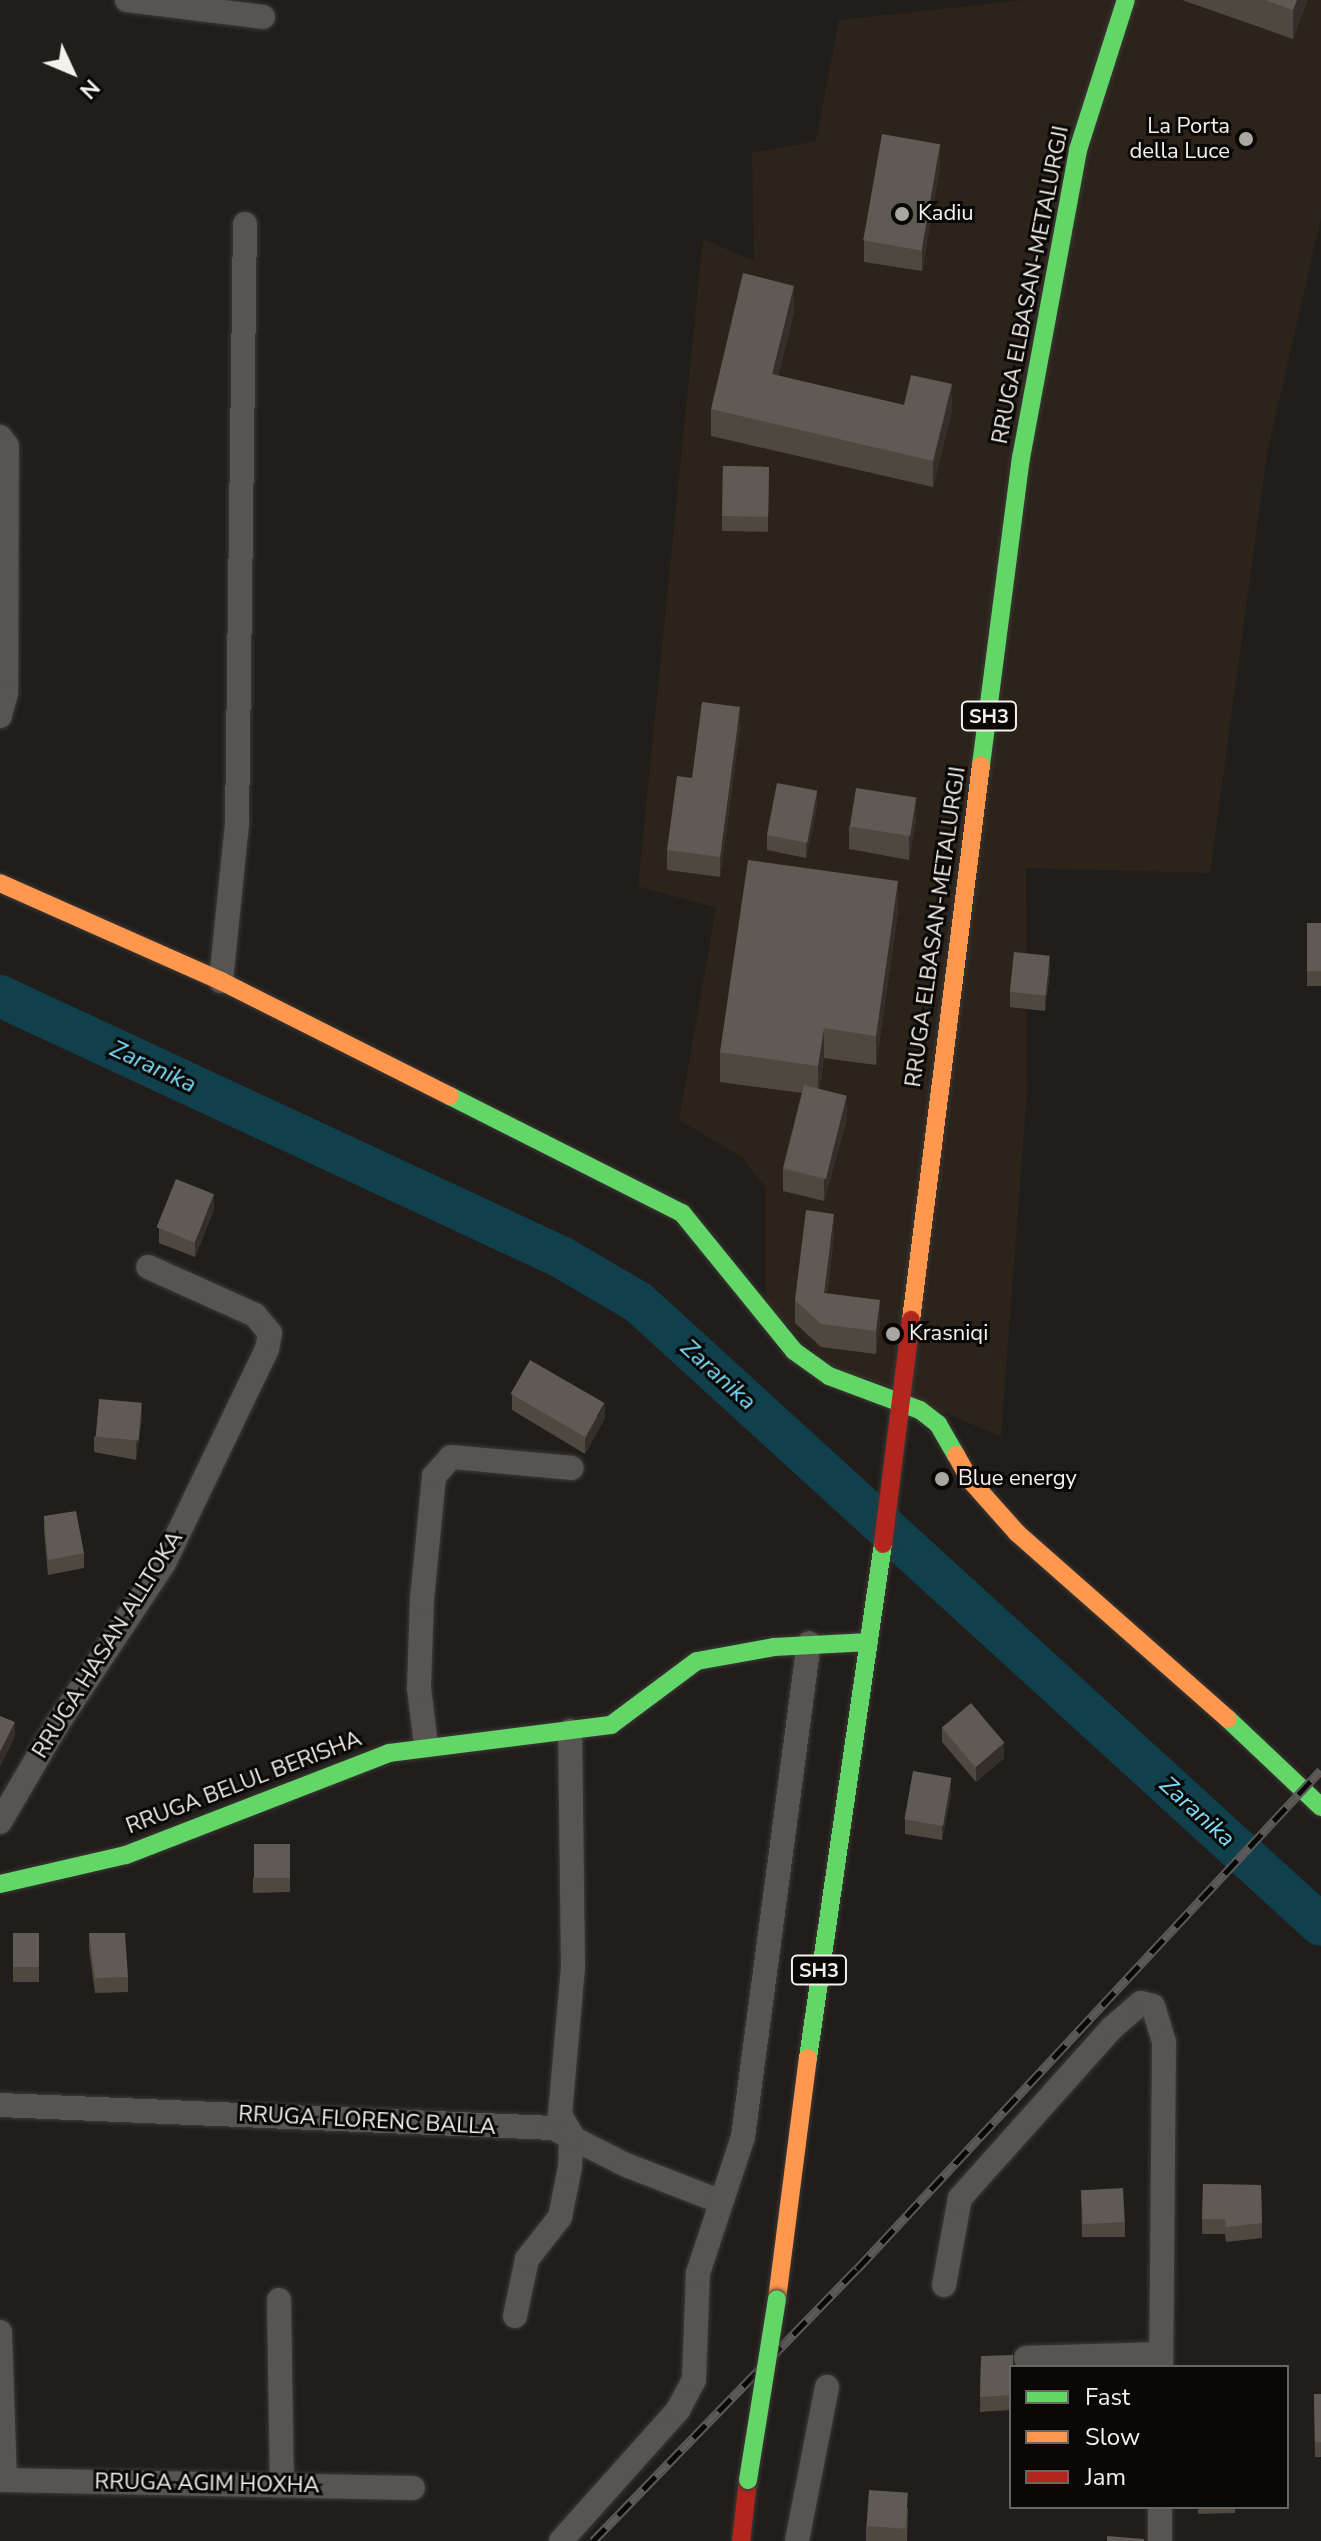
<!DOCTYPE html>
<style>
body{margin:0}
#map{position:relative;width:1321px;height:2541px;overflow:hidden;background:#201d1a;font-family:"Nunito Sans",sans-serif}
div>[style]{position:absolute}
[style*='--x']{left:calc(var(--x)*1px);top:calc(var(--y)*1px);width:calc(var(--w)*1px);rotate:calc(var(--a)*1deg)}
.built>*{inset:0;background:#2c241b}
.river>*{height:42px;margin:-21px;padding:0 21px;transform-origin:21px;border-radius:21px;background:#11404d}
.roads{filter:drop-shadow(0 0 2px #3c3937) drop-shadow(0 0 2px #3c3937)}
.street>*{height:24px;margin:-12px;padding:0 12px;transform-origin:12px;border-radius:12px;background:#575452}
.fast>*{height:18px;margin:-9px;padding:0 9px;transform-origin:9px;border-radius:9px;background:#63d668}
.slow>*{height:18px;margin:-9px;padding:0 9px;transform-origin:9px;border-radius:9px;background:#ff974d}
.jam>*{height:18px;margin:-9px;padding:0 9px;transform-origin:9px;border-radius:9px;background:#b3261e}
.rail>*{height:9px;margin-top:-4.5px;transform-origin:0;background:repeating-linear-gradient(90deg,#0a0806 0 18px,#5c5a58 0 36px);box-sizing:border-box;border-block:2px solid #5c5a58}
.bridges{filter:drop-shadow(0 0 2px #3c3937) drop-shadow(0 0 2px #3c3937)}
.fast-bridge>*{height:18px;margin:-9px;padding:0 9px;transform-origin:9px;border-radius:9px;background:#63d668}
.wall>*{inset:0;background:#4e4841;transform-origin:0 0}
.shaded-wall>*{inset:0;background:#342f2a}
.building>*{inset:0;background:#5f5a53;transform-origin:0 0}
.dots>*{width:22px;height:22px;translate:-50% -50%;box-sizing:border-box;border:4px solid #0a0806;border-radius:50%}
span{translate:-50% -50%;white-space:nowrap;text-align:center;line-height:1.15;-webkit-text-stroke:6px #0a0806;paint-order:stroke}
.shield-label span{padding:2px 6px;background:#0a0806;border:2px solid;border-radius:6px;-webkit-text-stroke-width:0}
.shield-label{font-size:20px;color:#f4f1ed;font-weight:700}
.poi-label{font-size:22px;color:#f4f1ed}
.right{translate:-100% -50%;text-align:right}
.left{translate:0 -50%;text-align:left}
.street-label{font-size:22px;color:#f4f1ed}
.water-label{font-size:24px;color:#7bddfb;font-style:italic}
.legend{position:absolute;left:1009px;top:2365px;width:280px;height:144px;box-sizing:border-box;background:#0a0806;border:2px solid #686562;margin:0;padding:10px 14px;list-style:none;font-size:24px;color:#f4f1ed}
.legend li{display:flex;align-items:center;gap:16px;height:40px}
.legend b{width:40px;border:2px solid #686562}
.north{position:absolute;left:32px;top:32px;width:80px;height:80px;-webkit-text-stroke:6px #0a0806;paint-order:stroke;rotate:134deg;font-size:22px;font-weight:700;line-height:32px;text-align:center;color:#f4f1ed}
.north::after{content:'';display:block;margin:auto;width:28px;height:36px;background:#f4f1ed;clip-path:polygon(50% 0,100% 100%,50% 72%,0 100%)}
</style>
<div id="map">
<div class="built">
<div style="clip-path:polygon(1024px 0,1321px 0,1321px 218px,1267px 453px,1210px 873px,1026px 868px,1027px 1092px,1001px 1436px,838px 1370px,766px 1306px,766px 1188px,741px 1157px,679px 1120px,716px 908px,638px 886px,703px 239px,754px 261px,752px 153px,816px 141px,839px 20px)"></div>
</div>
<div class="river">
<div style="--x:0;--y:996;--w:619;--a:24.95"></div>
<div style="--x:561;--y:1257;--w:89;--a:30.3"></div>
<div style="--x:638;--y:1302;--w:924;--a:42.37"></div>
</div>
<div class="roads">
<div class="street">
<div style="--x:127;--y:0;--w:137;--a:7.1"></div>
<div style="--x:0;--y:437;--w:11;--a:52"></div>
<div style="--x:7;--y:446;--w:247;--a:90.2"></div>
<div style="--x:6;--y:693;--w:24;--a:105"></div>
<div style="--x:221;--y:981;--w:158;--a:-84.2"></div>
<div style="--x:237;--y:824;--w:600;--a:-89.24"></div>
<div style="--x:426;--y:1745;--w:57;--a:-97"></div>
<div style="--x:419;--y:1688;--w:89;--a:-88.1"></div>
<div style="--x:422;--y:1599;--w:124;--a:-84.4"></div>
<div style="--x:434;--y:1476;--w:25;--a:-48"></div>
<div style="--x:451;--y:1457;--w:121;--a:5.2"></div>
<div style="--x:0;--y:1822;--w:111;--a:-59.7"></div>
<div style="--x:56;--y:1726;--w:196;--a:-56.5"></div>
<div style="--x:164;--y:1563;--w:237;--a:-64.3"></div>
<div style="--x:267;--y:1349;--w:16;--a:-79"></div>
<div style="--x:270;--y:1333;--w:23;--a:-130"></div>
<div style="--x:255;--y:1315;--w:117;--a:-155.8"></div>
<div style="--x:0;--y:2105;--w:553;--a:2.38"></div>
<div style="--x:553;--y:2128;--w:82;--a:26.9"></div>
<div style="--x:626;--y:2165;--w:100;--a:21.2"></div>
<div style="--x:944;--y:2285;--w:88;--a:-79.6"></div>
<div style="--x:960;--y:2198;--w:228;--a:-48.2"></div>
<div style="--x:1112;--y:2028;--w:38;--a:-41"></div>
<div style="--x:1141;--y:2003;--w:12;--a:14"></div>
<div style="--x:1153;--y:2006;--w:38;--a:73"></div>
<div style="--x:1164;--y:2042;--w:325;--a:90.5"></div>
<div style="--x:279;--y:2300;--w:185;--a:89.1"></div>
<div style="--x:515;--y:2316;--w:58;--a:-78.1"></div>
<div style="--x:527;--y:2259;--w:53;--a:-51.8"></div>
<div style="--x:560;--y:2217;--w:51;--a:-78.7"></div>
<div style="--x:570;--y:2167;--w:33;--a:-88"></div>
<div style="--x:571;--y:2134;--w:22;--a:-120"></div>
<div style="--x:560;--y:2115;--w:149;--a:-85"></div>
<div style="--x:573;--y:1967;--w:236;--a:-90.7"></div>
<div style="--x:0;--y:2332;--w:148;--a:88.1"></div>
<div style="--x:1026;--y:2358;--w:134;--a:-1.7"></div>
<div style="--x:0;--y:2480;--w:413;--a:1.1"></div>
<div style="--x:561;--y:2541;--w:176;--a:-48.2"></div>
<div style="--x:678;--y:2410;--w:34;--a:-62"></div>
<div style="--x:694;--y:2380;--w:107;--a:-87.9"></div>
<div style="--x:698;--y:2273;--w:143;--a:-71.7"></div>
<div style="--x:743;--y:2137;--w:498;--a:-82.4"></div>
<div style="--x:797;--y:2541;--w:157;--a:-79"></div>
<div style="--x:1160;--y:2541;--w:34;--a:-90"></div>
</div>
<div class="fast">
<div style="--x:981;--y:765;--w:310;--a:-82.6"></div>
<div style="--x:1021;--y:458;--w:313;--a:-79.5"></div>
<div style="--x:1078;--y:150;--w:157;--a:-72.3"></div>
<div style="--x:450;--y:1096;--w:260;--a:26.8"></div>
<div style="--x:682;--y:1213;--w:178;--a:50.9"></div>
<div style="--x:794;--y:1351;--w:43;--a:35.5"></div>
<div style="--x:829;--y:1376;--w:97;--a:20.5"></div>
<div style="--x:920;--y:1410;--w:23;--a:38"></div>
<div style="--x:938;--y:1424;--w:36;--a:60"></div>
<div style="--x:1228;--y:1719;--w:128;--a:43.4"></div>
<div style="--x:0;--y:1884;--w:129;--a:-13"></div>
<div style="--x:126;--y:1855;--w:282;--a:-21.2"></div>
<div style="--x:389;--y:1753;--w:224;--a:-7.2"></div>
<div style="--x:611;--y:1725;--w:107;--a:-36.7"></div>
<div style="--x:697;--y:1661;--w:78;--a:-10.3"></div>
<div style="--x:774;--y:1647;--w:95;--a:-3"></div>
<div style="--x:808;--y:2058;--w:519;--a:-81.7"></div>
</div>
<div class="slow">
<div style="--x:0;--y:883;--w:242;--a:23.9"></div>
<div style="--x:221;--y:981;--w:256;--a:26.7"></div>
<div style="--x:911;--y:1320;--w:559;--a:-82.81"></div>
<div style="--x:956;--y:1455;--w:29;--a:61"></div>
<div style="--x:970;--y:1480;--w:71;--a:48.4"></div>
<div style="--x:1017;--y:1533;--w:281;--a:41.4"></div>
<div style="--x:777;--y:2299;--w:243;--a:-82.7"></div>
</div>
<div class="jam">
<div style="--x:883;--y:1544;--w:226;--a:-82.9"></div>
<div style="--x:741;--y:2541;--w:61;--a:-83.5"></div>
</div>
</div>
<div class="rail">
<div style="--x:593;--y:2541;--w:379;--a:-45.9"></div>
<div style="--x:857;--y:2269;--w:681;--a:-47.08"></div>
</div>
<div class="bridges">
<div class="fast-bridge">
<div style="--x:748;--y:2480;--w:183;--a:-80.9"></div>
</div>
</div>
<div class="wall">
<div style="clip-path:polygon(1182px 0,1307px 0,1293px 39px)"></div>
<div style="clip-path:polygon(940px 166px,922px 271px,864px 262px,864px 240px)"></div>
<div style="clip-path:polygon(794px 312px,778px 376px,904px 405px,952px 410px,933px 487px,711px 436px,711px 409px)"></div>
<div style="left:723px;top:466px;width:46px;height:65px;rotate:1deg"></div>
<div style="clip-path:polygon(740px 727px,720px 877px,667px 870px,667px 850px,692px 778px)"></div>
<div style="clip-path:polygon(817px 806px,806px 858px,767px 850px,767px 835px)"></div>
<div style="clip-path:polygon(916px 820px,909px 860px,849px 849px,849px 826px)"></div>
<div style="clip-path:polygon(898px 911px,876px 1065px,824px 1058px,819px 1089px,847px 1118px,824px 1201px,783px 1191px,783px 1168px,802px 1093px,720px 1082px,720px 1052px)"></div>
<div style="left:1307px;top:923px;width:14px;height:63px"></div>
<div style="clip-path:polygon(1050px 971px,1045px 1011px,1010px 1007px,1010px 992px)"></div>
<div style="clip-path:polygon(214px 1209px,195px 1257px,159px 1243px,159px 1228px)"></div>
<div style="clip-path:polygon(834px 1236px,827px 1293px,880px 1322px,876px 1354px,821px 1347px,795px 1323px,795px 1300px)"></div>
<div style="clip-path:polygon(512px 1395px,605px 1418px,585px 1454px,512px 1410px)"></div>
<div style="clip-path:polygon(142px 1418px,136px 1460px,94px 1452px,94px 1437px)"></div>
<div style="clip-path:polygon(44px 1516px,84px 1553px,84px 1568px,48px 1575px,44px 1531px)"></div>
<div style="clip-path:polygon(942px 1727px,1004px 1758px,976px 1782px,942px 1742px)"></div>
<div style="clip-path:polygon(951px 1793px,942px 1840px,905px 1834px,905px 1819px)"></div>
<div style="clip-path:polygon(290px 1844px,290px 1892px,253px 1893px,253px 1878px)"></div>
<div style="left:13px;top:1933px;width:26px;height:49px"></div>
<div style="clip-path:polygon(89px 1933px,128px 1977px,128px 1992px,95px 1993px,89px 1948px)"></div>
<div style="clip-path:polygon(1203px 2184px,1261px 2185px,1262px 2238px,1226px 2242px,1225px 2234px,1202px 2234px)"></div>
<div style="clip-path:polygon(1081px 2189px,1125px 2222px,1125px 2237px,1082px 2237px)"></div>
<div style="clip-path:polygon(981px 2356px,1011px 2367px,1011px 2410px,980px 2412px)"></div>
<div style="clip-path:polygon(1314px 2394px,1321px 2394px,1321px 2457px,1315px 2457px)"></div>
<div style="clip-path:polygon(1198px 2507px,1235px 2507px,1235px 2513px,1198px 2514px)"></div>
<div style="clip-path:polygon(908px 2508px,907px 2541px,866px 2541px,866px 2526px)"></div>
</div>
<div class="shaded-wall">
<div style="clip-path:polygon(1297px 0,1307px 0,1293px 39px,1293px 10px)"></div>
<div style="clip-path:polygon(940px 144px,940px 166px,922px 271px,922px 249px)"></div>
<div style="clip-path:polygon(794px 286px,794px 312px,772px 401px,772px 374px)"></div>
<div style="clip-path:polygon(952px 384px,952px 410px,933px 487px,933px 461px)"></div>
<div style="clip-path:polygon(740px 707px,740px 727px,720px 877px,720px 857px)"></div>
<div style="clip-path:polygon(817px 791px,817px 806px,806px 858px,806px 843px)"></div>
<div style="clip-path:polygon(916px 798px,916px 820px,909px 860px,909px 837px)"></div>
<div style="clip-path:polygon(898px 881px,898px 911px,876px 1065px,876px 1036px)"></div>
<div style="clip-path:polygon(1050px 956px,1050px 971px,1045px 1011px,1045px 996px)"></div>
<div style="clip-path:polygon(824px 1028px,824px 1058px,818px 1095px,818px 1066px)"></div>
<div style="clip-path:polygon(847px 1096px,847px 1118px,824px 1201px,824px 1179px)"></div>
<div style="clip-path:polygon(214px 1194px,214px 1209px,195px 1257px,195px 1242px)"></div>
<div style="clip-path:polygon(834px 1214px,834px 1236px,824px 1315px,824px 1293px)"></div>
<div style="clip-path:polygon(880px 1300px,880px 1322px,876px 1354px,876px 1331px)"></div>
<div style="clip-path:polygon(142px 1403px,142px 1418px,136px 1460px,136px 1445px)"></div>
<div style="clip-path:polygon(605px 1403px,605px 1418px,585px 1454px,585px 1439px)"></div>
<div style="clip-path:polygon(15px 1722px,15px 1737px,0 1767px,0 1752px)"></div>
<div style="clip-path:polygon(1004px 1743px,1004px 1758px,976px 1782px,976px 1767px)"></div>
<div style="clip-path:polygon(951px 1778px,951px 1793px,942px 1840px,942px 1825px)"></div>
</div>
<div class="building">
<div style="clip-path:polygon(1265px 0,1297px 0,1293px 10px)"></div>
<div style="left:882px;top:134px;width:59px;height:108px;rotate:10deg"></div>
<div style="clip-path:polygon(743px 273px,794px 286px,772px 374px,904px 405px,911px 375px,952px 384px,933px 461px,711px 409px)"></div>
<div style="left:723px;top:466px;width:46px;height:50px;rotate:1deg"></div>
<div style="clip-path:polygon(702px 702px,740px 707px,720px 857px,667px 850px,677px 776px,692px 778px)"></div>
<div style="left:777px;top:783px;width:41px;height:53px;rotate:11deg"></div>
<div style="left:856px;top:788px;width:61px;height:39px;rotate:9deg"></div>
<div style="clip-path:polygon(748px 860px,898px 881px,876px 1036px,824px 1028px,818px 1066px,720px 1052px)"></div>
<div style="left:1307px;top:923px;width:14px;height:48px"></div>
<div style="left:1014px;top:952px;width:36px;height:40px;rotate:6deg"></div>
<div style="left:804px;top:1085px;width:44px;height:86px;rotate:14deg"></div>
<div style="left:176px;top:1179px;width:41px;height:52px;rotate:22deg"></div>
<div style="clip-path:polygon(806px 1210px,834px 1214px,824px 1293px,880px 1300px,876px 1331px,821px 1324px,795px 1300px)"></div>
<div style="left:530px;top:1360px;width:86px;height:39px;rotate:30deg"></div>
<div style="left:99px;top:1399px;width:43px;height:38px;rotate:5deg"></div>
<div style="clip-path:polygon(76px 1511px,84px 1553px,48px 1560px,44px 1516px)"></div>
<div style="left:971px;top:1703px;width:52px;height:38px;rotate:50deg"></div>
<div style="clip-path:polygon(0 1716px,15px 1722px,0 1752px)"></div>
<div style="left:913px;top:1771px;width:39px;height:49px;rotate:10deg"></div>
<div style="left:254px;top:1844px;width:36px;height:34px"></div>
<div style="left:13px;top:1933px;width:26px;height:34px"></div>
<div style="clip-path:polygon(89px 1933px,125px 1933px,128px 1977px,95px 1978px)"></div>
<div style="clip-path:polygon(1203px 2184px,1261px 2185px,1262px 2223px,1226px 2227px,1225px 2219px,1202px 2219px)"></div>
<div style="left:1123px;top:2188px;width:34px;height:42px;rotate:87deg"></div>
<div style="clip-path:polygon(1013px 2355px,1013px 2367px,1011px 2367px,1011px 2395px,980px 2397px,981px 2356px)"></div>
<div style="clip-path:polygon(1314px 2394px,1321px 2394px,1321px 2442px,1315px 2442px)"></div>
<div style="left:869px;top:2490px;width:39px;height:36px;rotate:4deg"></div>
<div style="clip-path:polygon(1107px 2536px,1144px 2539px,1144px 2541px,1107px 2541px)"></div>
</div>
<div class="dots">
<div style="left:1246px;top:139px;background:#aaa7a3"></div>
<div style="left:902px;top:214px;background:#aaa7a3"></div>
<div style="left:893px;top:1334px;background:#aaa7a3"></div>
<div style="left:942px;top:1479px;background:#aaa7a3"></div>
</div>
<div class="shield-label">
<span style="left:989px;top:716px">SH3</span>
<span style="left:819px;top:1970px">SH3</span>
</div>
<div class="poi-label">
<span class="right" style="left:1230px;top:139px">La Porta<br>della Luce</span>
<span class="left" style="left:918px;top:214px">Kadiu</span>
<span class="left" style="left:909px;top:1334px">Krasniqi</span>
<span class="left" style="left:958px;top:1479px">Blue energy</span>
</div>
<div class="street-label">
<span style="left:1031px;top:285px;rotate:-79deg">RRUGA ELBASAN-METALURGJI</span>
<span style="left:936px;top:927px;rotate:-82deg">RRUGA ELBASAN-METALURGJI</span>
<span style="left:108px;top:1645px;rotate:-58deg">RRUGA HASAN ALLTOKA</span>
<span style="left:244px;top:1783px;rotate:-21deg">RRUGA BELUL BERISHA</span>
<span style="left:367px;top:2121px;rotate:3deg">RRUGA FLORENC BALLA</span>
<span style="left:207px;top:2484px;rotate:1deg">RRUGA AGIM HOXHA</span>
</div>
<div class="water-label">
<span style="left:153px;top:1067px;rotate:25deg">Zaranika</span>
<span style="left:718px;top:1375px;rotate:42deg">Zaranika</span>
<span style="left:1197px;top:1812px;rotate:42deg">Zaranika</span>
</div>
<ul class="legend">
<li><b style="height:10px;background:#63d668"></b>Fast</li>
<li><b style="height:10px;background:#ff974d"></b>Slow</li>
<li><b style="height:10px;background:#b3261e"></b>Jam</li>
</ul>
<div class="north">N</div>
</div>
